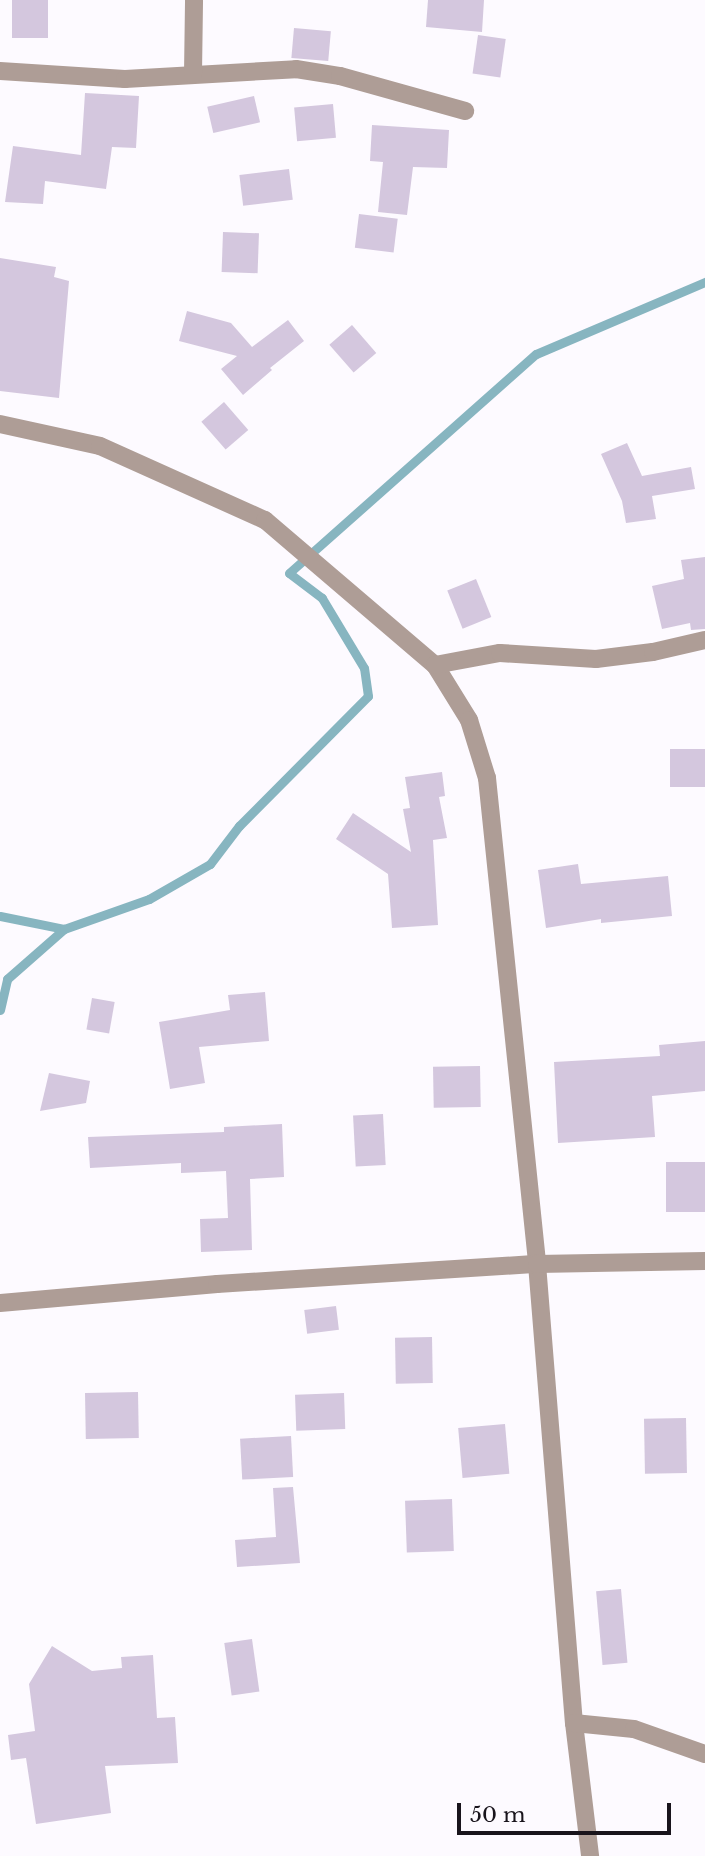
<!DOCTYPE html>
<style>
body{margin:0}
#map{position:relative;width:705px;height:1856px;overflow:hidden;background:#fdfaff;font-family:"Libre Baskerville",serif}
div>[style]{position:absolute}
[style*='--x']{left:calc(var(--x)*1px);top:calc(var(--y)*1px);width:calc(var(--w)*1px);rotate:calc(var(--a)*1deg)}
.stream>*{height:9px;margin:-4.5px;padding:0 4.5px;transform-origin:4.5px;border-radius:4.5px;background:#87b5c0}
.building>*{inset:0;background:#d4c7de;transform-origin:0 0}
.street>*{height:18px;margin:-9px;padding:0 9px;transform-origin:9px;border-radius:9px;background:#ae9d96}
span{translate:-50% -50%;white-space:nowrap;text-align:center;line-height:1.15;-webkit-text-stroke:6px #fdfaff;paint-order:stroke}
.scale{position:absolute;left:457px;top:1803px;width:214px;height:32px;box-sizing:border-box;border:4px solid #19141c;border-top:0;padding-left:9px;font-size:21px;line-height:24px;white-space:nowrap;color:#19141c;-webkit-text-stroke:5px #fdfaff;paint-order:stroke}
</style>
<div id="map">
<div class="stream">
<div style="--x:0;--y:916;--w:65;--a:11.5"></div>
<div style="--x:0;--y:1010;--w:32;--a:-77"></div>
<div style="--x:7;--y:979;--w:76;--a:-41.3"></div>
<div style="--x:64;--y:929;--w:90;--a:-19.4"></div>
<div style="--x:149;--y:899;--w:70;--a:-29.8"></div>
<div style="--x:210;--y:864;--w:48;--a:-52.7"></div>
<div style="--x:239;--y:826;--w:183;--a:-45.2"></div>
<div style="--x:368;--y:696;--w:28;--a:-98"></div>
<div style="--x:364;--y:668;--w:82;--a:-121"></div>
<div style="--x:322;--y:598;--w:41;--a:-142.9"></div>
<div style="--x:289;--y:573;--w:330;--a:-41.6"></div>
<div style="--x:536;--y:354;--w:184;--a:-23.1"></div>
</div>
<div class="building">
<div style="left:12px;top:0;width:36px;height:38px"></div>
<div style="clip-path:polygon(428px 0,484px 0,482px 32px,426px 27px)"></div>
<div style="left:294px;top:28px;width:37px;height:30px;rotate:5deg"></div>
<div style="left:478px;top:35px;width:28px;height:39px;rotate:8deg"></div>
<div style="clip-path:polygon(85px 93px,139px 96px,136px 148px,112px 147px,106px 189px,45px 181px,43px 204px,5px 202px,13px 146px,81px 155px)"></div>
<div style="left:254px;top:96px;width:27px;height:48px;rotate:77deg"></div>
<div style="left:333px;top:104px;width:34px;height:39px;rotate:85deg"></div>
<div style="clip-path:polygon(372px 125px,449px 130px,447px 168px,413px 167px,407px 215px,378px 212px,383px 162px,370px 161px)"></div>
<div style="left:289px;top:169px;width:31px;height:50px;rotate:83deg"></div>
<div style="left:359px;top:214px;width:39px;height:34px;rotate:7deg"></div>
<div style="left:223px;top:232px;width:36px;height:40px;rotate:2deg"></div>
<div style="clip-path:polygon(0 258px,56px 267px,54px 277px,69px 281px,59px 398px,0 391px)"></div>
<div style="clip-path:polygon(187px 311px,231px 323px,252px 347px,288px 320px,304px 341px,270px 368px,272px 370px,243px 395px,221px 369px,237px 356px,179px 341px)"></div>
<div style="left:352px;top:325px;width:37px;height:30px;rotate:49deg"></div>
<div style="left:224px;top:402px;width:37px;height:30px;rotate:49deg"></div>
<div style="clip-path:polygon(627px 443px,642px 476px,691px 467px,695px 489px,652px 496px,656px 519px,626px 523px,622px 501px,601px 454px)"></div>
<div style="clip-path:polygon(705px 557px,705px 629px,691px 630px,690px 623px,662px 629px,652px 586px,684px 579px,681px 560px)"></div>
<div style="left:476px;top:579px;width:41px;height:31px;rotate:68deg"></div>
<div style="left:705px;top:749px;width:38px;height:35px;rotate:90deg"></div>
<div style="clip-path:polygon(442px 772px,445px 796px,439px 797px,447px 838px,433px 840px,438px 925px,392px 928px,388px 874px,336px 839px,353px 813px,411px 852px,403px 809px,410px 808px,405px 777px)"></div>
<div style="clip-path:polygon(578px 864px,581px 884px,668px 876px,672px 916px,601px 923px,601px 919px,546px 928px,538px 870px)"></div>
<div style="clip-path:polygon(265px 992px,269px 1041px,199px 1047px,205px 1083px,170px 1089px,159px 1022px,230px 1010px,228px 995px)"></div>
<div style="left:92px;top:998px;width:23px;height:32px;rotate:10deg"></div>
<div style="clip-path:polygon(705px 1041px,705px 1091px,652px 1096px,655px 1137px,558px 1143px,554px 1062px,660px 1056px,659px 1045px)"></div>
<div style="left:480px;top:1066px;width:41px;height:47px;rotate:89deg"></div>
<div style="clip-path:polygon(49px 1073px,90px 1081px,86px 1103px,40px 1111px)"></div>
<div style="left:383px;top:1114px;width:51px;height:30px;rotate:87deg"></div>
<div style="clip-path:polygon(282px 1124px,284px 1177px,250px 1179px,252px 1250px,201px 1252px,200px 1219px,228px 1218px,226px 1171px,181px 1173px,181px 1163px,90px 1168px,88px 1137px,224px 1132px,224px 1127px)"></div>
<div style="left:705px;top:1162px;width:50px;height:39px;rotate:90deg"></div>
<div style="left:336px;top:1306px;width:24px;height:32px;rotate:83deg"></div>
<div style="left:432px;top:1337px;width:46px;height:37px;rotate:89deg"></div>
<div style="left:138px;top:1392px;width:46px;height:53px;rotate:89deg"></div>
<div style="left:344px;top:1393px;width:36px;height:49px;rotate:88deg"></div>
<div style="left:686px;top:1418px;width:55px;height:42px;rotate:89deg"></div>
<div style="left:505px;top:1424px;width:50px;height:47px;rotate:85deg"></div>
<div style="left:291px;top:1436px;width:41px;height:51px;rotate:87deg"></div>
<div style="clip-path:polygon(293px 1487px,300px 1563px,237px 1567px,235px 1540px,276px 1537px,273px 1488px)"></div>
<div style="left:452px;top:1499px;width:52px;height:47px;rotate:88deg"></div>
<div style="left:621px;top:1589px;width:74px;height:25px;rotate:85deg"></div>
<div style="left:252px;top:1639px;width:53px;height:28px;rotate:82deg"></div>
<div style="clip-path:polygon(52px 1646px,92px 1671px,122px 1668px,121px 1657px,153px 1655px,157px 1718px,175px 1717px,178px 1763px,105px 1766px,111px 1813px,36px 1824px,26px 1758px,11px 1760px,8px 1735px,35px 1731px,29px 1684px)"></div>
</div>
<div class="street">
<div style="--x:0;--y:71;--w:125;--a:3.7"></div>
<div style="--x:125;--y:79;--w:171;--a:-3.3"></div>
<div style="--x:296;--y:69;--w:45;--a:9"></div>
<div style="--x:340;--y:76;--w:130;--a:15.6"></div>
<div style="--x:193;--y:74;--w:74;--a:-89.2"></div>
<div style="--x:0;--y:424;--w:102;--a:12.4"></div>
<div style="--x:100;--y:446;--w:181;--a:24.2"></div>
<div style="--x:265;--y:520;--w:223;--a:40.5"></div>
<div style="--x:435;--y:665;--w:65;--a:58.3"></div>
<div style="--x:469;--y:720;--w:61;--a:72.8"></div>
<div style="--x:487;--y:778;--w:489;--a:84.1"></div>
<div style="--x:537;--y:1264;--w:460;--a:85.4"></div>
<div style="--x:574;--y:1723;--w:134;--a:83.1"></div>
<div style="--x:435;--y:665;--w:66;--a:-10.5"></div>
<div style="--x:500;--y:653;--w:96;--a:3.6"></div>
<div style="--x:596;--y:659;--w:57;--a:-7"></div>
<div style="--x:653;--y:652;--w:53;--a:-13"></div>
<div style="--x:0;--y:1303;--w:218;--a:-5"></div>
<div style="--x:217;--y:1284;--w:321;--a:-3.6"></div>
<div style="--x:537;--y:1264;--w:168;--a:-1"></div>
<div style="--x:574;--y:1723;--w:60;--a:5.7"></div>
<div style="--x:634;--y:1729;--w:75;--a:19.4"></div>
</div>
<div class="scale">50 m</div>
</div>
